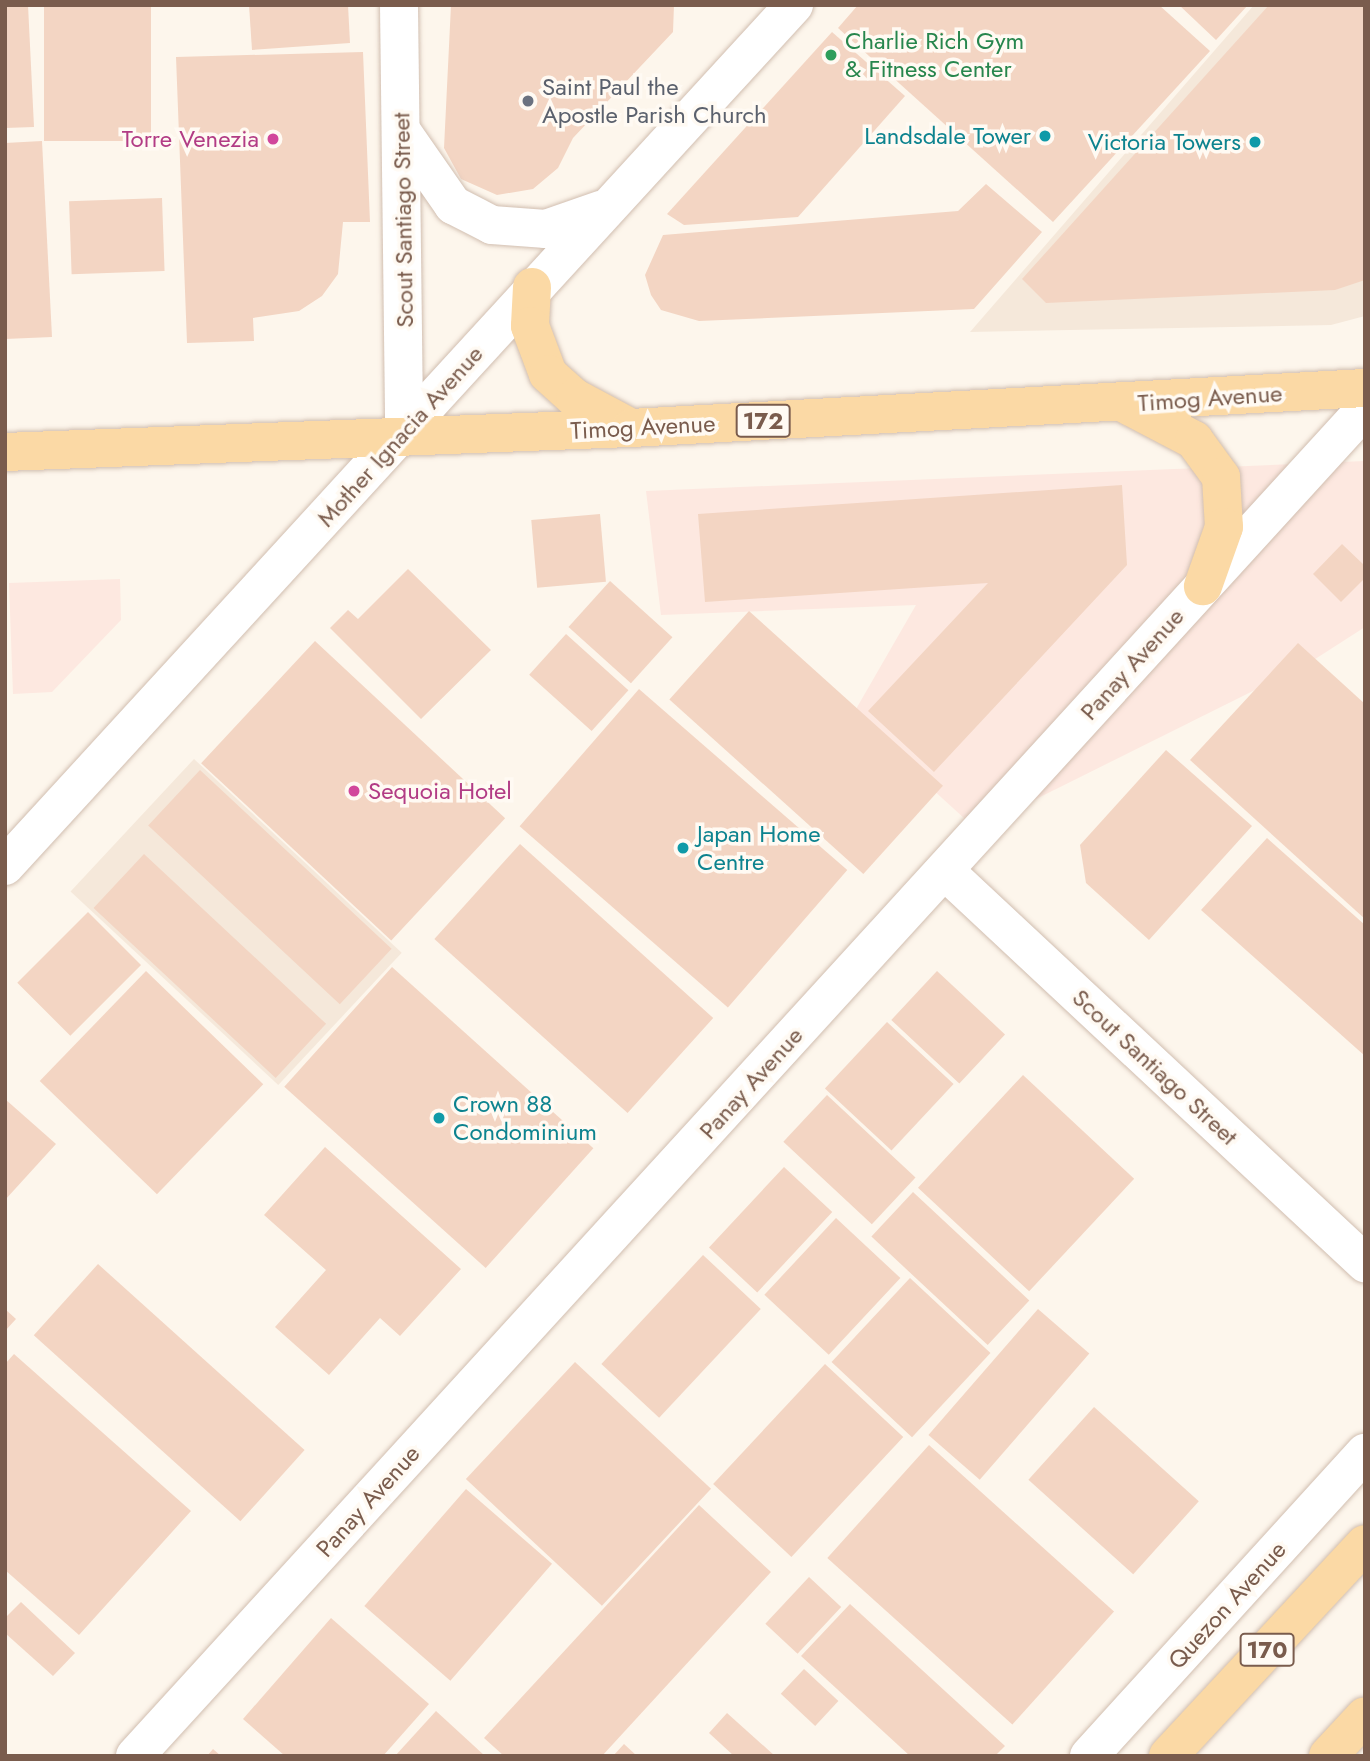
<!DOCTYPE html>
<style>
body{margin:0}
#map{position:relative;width:1370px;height:1761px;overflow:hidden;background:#fdf6ec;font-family:Jost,sans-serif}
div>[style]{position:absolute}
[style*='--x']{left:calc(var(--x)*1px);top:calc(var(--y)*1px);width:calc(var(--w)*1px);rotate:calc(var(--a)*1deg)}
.residential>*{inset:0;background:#f5e8da;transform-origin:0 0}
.commercial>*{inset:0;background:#fde8e0}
.building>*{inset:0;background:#f3d5c3;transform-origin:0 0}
.roads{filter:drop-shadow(0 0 2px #d1beb0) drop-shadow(0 0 2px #d1beb0)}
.minor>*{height:38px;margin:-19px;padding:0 19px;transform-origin:19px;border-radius:19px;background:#fff}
.major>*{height:38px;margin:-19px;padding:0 19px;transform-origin:19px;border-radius:19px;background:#fbd9a5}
.dots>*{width:19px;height:19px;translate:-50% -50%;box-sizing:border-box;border:4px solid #fffaf3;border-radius:50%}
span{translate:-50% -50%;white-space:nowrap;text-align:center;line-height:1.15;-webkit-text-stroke:7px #fffaf3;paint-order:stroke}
.shield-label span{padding:2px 5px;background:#fffaf3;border:2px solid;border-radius:5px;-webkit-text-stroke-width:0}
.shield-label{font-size:23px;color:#7a5c4d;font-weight:700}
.leisure-label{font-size:24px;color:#27864d}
.left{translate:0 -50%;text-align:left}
.worship-label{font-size:24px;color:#5b616d}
.culture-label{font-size:24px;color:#0d838f}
.right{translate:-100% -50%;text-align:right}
.hotel-label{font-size:24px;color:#b23c85}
.street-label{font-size:24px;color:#7a5c4d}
.frame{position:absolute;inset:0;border:7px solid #7a5c4d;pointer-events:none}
</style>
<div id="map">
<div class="residential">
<div style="clip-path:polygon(1254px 5px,1365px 5px,1365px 316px,1331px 325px,970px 332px)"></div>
<div style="left:194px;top:759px;width:284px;height:181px;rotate:43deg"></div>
</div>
<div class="commercial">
<div style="clip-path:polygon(1365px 461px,1365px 627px,1309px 663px,976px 829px,852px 716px,916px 605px,661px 615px,646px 491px)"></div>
<div style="clip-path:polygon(120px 579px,121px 620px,52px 692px,13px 694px,9px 583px)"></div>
</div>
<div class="building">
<div style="clip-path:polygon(5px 5px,28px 5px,34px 127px,5px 128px)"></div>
<div style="left:44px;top:5px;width:107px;height:136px"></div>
<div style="clip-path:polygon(249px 5px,348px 5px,350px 43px,252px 50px)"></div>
<div style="clip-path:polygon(451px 5px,674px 5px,673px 32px,573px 138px,558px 168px,533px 189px,497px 195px,461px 179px,444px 148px)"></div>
<div style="clip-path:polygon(858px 5px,1159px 5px,1210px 51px,1053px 222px,838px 28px)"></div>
<div style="clip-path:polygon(1179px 5px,1248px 5px,1216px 40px)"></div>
<div style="clip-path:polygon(1269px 5px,1365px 5px,1365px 280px,1335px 290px,1046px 303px,1022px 279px)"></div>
<div style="clip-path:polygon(832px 32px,905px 96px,798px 217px,684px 225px,667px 214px)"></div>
<div style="clip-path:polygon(363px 52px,370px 222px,343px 222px,338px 274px,322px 296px,299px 311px,253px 318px,254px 341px,187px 343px,176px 57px)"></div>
<div style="clip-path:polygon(42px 141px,52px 337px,5px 339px,5px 143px)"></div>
<div style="clip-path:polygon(986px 184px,1042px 232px,974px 309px,699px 321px,661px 310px,651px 295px,645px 275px,663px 235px,958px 211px)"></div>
<div style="left:162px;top:198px;width:73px;height:93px;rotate:88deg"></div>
<div style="clip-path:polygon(1122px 485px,1127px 565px,934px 772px,868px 711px,988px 583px,705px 602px,698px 514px)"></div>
<div style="left:600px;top:514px;width:68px;height:69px;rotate:85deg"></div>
<div style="clip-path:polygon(1342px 544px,1365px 566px,1365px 578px,1341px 602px,1313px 574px)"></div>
<div style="clip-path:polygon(408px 569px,491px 650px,421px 719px,330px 628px,348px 610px,358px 619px)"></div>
<div style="left:610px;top:581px;width:84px;height:62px;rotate:42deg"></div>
<div style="left:749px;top:611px;width:261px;height:119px;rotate:42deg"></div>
<div style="left:566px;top:634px;width:84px;height:55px;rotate:42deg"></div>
<div style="left:315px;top:641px;width:260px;height:167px;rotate:43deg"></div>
<div style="clip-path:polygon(1298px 643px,1365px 704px,1365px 919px,1190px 760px)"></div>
<div style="left:639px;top:689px;width:276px;height:182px;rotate:41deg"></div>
<div style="clip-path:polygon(1166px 750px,1252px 826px,1149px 940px,1086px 883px,1080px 845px)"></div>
<div style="left:200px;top:770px;width:262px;height:76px;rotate:43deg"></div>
<div style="clip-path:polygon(1267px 838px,1365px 925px,1365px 1056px,1201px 910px)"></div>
<div style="left:520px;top:844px;width:260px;height:128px;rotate:42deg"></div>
<div style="left:144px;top:854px;width:249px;height:74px;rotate:43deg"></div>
<div style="left:88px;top:912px;width:75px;height:100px;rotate:45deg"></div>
<div style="left:392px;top:967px;width:271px;height:161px;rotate:42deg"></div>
<div style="left:146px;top:971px;width:163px;height:153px;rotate:44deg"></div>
<div style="left:937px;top:971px;width:93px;height:67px;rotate:43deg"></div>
<div style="left:887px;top:1022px;width:91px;height:91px;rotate:43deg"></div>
<div style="left:1023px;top:1075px;width:152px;height:154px;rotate:43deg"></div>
<div style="left:827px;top:1095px;width:121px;height:64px;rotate:43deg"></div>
<div style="clip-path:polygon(5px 1099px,56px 1144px,5px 1200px)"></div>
<div style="clip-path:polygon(325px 1147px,461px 1269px,400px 1336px,380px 1318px,329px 1375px,275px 1327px,326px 1270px,264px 1215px)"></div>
<div style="left:784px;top:1167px;width:66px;height:110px;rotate:43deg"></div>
<div style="left:913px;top:1192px;width:159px;height:61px;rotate:43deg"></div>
<div style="left:836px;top:1218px;width:88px;height:105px;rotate:43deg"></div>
<div style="left:703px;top:1255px;width:79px;height:149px;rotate:43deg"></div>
<div style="left:98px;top:1264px;width:278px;height:96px;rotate:42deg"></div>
<div style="left:910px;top:1278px;width:110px;height:115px;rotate:43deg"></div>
<div style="clip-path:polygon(5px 1309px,16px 1319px,5px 1331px)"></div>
<div style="left:1038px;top:1309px;width:68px;height:167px;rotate:41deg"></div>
<div style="clip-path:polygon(14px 1354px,191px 1511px,79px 1635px,5px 1570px,5px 1364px)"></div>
<div style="left:575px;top:1362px;width:186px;height:160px;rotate:43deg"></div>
<div style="left:825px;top:1364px;width:107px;height:164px;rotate:43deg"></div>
<div style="left:1094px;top:1407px;width:141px;height:98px;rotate:42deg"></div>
<div style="left:929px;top:1445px;width:249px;height:152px;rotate:42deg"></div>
<div style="left:466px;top:1489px;width:114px;height:155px;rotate:41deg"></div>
<div style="clip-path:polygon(699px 1505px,771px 1572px,602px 1756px,504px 1756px,484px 1738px)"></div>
<div style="left:809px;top:1577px;width:44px;height:64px;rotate:43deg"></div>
<div style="clip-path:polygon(21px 1602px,75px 1653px,53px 1676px,5px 1633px,5px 1618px)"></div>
<div style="clip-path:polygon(850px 1604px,1005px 1746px,995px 1756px,910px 1756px,801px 1656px)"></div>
<div style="clip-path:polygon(331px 1618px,429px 1704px,383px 1756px,285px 1756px,243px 1719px)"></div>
<div style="left:804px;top:1669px;width:47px;height:34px;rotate:43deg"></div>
<div style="clip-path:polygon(436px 1711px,485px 1756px,395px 1756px)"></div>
<div style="clip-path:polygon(727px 1713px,775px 1756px,734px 1756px,709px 1733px)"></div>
<div style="clip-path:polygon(624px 1744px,637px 1756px,613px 1756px)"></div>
<div style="clip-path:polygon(213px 1749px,221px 1756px,207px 1756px)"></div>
</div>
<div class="roads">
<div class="minor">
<div style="--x:399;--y:5;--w:430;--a:89.3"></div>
<div style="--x:403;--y:133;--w:88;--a:55.2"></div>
<div style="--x:453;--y:205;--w:44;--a:27.1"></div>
<div style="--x:492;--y:225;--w:54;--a:4.2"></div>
<div style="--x:546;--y:229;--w:57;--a:-19.4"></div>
<div style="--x:5;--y:866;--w:1168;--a:-47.5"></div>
<div style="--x:945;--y:871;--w:575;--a:43.03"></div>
<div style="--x:135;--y:1756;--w:1824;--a:-47.6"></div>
<div style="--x:1089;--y:1756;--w:410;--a:-47.7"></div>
</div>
<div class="major">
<div style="--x:532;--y:287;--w:39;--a:93"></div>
<div style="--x:530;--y:326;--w:51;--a:69.4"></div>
<div style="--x:548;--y:374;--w:36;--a:42"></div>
<div style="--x:575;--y:398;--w:61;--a:28.2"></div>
<div style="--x:1127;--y:405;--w:76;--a:27.6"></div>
<div style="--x:1194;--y:440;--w:46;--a:53.9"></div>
<div style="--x:1221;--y:477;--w:50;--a:86.6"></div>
<div style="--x:1224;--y:527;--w:63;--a:109.6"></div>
<div style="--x:5;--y:452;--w:626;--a:-2.2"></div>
<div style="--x:631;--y:428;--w:735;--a:-3.12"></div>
<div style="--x:1168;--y:1756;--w:289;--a:-47.1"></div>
<div style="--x:1328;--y:1756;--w:54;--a:-47.2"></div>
</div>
</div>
<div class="dots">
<div style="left:831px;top:55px;background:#2e9e5b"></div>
<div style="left:528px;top:101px;background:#6b7280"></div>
<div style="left:1045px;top:136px;background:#0f9aa8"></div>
<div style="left:273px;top:139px;background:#d1479c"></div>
<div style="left:1255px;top:142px;background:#0f9aa8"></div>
<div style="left:354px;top:791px;background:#d1479c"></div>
<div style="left:683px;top:848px;background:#0f9aa8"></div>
<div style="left:439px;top:1118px;background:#0f9aa8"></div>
</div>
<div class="shield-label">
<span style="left:763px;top:421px">172</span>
<span style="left:1267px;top:1650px">170</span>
</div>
<div class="leisure-label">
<span class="left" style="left:845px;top:55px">Charlie Rich Gym<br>&amp; Fitness Center</span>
</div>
<div class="worship-label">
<span class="left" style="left:542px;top:101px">Saint Paul the<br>Apostle Parish Church</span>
</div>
<div class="culture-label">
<span class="right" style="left:1031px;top:136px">Landsdale Tower</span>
<span class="right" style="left:1241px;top:142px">Victoria Towers</span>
<span class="left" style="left:697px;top:848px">Japan Home<br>Centre</span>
<span class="left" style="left:453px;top:1118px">Crown 88<br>Condominium</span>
</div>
<div class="hotel-label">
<span class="right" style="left:259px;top:139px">Torre Venezia</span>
<span class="left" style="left:368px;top:791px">Sequoia Hotel</span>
</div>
<div class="street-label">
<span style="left:403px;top:220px;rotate:-91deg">Scout Santiago Street</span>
<span style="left:1210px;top:398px;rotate:-4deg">Timog Avenue</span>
<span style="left:643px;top:427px;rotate:-3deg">Timog Avenue</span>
<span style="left:400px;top:436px;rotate:-48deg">Mother Ignacia Avenue</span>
<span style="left:1132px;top:664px;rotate:-48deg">Panay Avenue</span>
<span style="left:1155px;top:1067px;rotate:43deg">Scout Santiago Street</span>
<span style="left:751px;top:1083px;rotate:-48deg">Panay Avenue</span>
<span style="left:368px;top:1501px;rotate:-48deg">Panay Avenue</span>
<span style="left:1227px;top:1605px;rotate:-48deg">Quezon Avenue</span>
</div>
<div class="frame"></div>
</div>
